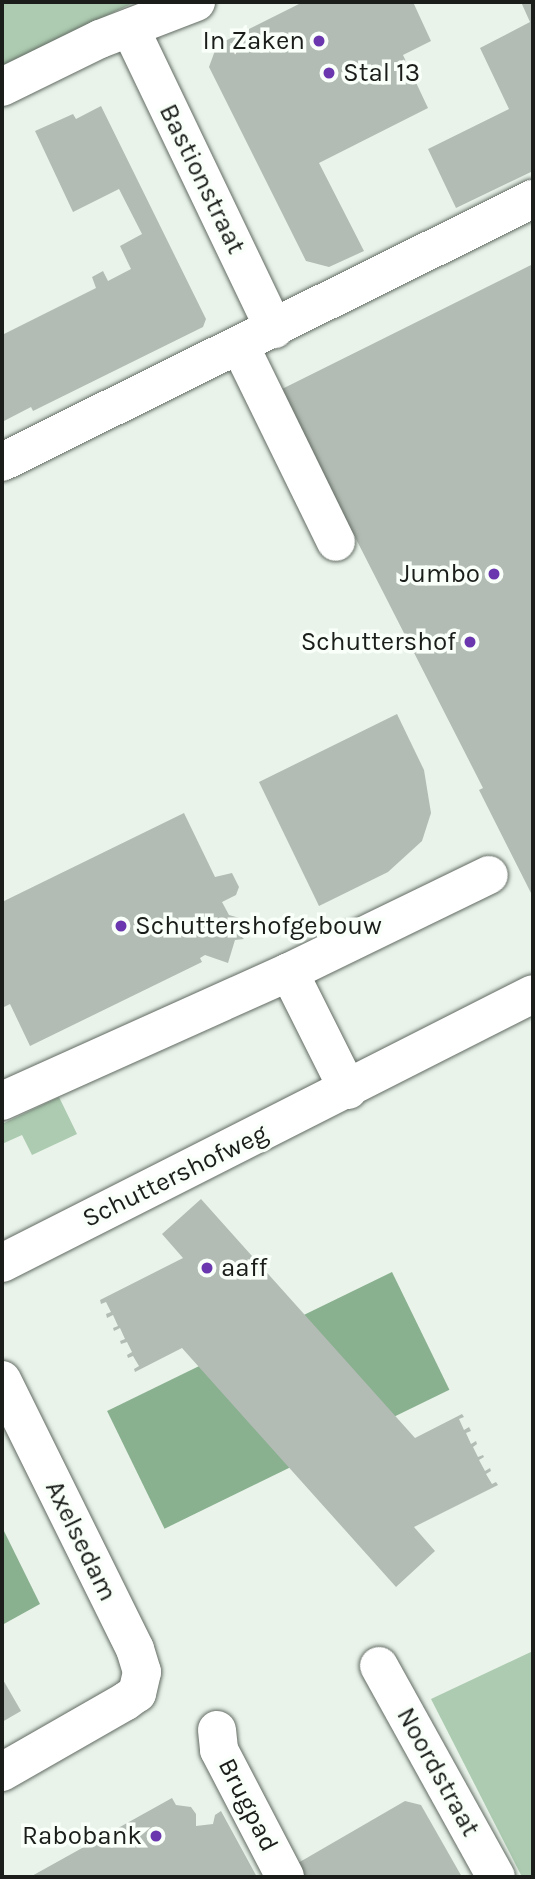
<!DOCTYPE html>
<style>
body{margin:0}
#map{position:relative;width:535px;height:1879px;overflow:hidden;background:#e9f3ea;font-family:Karla,sans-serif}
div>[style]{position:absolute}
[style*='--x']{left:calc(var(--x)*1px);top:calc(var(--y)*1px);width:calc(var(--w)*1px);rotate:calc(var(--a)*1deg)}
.green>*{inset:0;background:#accbb0}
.water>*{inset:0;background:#89b08f;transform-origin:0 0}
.building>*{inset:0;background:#b3bcb4}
.roads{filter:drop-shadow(0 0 2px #626b63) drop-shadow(0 0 2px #626b63)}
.minor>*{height:38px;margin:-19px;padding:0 19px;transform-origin:19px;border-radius:19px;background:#fff}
.dots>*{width:19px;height:19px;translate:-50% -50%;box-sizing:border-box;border:4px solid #f9fff9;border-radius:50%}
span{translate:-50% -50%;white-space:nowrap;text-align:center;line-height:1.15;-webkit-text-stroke:7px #f9fff9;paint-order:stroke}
.poi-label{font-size:26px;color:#1a1d1a}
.right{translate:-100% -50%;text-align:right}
.left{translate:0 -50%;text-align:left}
.street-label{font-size:26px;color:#1a1d1a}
.frame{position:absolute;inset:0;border:4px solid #1a1d1a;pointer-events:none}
</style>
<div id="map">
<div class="green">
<div style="clip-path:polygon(2px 2px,135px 2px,2px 66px)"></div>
<div style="clip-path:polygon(59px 1097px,77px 1134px,32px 1155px,22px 1135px,2px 1144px,2px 1124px)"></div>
<div style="clip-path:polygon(533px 1651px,533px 1877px,522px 1877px,431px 1699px)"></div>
</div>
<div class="water">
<div style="left:392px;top:1272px;width:131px;height:317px;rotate:64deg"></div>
<div style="clip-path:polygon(2px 1527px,40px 1604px,2px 1625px)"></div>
</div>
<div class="building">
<div style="clip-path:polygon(303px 2px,413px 2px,431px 41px,403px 55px,428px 108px,319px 163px,364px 251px,329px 267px,306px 261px,209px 67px,217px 45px)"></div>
<div style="clip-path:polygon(521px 2px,533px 2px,533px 171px,456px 208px,428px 149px,509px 109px,480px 48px,530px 22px)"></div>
<div style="clip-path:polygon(101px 106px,206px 319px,203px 327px,33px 411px,31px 407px,2px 422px,2px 335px,96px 288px,92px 277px,103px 271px,108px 281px,131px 269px,120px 246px,142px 234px,119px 189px,73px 212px,35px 131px,73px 114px,76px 119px)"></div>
<div style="clip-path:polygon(533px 264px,533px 897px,479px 790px,483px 788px,280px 390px)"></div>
<div style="clip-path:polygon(397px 714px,424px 770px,431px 813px,422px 841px,388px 872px,319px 906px,259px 782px)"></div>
<div style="clip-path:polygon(184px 813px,215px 877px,232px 873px,239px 887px,236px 895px,222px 902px,229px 915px,243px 919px,238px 933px,244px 939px,235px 940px,228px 963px,205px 955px,200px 958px,202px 962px,30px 1046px,10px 1004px,2px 1008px,2px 902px)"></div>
<div style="clip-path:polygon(201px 1199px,415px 1438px,462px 1414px,464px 1417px,459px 1419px,464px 1430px,469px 1427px,471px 1431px,466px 1433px,471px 1444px,476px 1441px,477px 1444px,473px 1447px,478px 1457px,483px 1455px,484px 1457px,479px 1460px,485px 1471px,490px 1468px,491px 1471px,486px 1474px,492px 1484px,496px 1482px,498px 1485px,414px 1527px,435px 1551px,396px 1587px,182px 1348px,135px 1372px,134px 1369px,139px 1366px,133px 1356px,128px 1358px,127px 1355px,132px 1352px,127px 1342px,121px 1344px,120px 1341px,125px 1339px,120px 1328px,114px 1331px,113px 1328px,118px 1326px,113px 1315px,107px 1318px,106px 1314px,111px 1312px,106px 1302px,101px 1304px,100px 1300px,183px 1258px,162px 1234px)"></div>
<div style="clip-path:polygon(2px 1678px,21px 1711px,2px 1722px)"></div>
<div style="clip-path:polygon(172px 1798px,176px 1805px,191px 1807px,196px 1814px,196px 1826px,213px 1824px,215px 1815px,221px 1811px,257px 1877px,30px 1877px)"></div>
<div style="clip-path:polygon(405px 1801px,421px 1805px,462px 1877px,305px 1877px,298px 1863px)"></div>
</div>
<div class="roads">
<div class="minor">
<div style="--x:130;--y:28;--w:334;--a:64.4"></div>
<div style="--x:2;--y:87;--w:109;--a:-26.1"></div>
<div style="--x:100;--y:39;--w:103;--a:-21.1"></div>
<div style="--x:240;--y:346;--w:218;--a:63.9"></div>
<div style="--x:2;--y:462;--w:593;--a:-26.35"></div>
<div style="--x:289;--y:972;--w:222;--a:-25.9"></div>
<div style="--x:2;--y:1101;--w:315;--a:-24.2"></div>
<div style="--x:289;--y:972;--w:132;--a:63.4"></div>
<div style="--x:2;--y:1263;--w:595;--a:-26.87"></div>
<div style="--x:2;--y:1380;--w:300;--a:63.7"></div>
<div style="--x:135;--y:1649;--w:24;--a:73"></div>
<div style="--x:142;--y:1672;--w:22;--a:103"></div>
<div style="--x:137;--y:1693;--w:14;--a:144"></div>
<div style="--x:126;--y:1701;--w:143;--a:150.2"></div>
<div style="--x:379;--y:1666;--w:241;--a:61"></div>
<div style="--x:217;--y:1730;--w:20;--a:84"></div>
<div style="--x:219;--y:1750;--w:143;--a:62.5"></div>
</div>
</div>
<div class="dots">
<div style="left:319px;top:41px;background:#6a37ae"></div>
<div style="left:329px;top:73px;background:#6a37ae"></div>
<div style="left:494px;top:574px;background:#6a37ae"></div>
<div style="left:470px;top:642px;background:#6a37ae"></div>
<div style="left:121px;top:926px;background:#6a37ae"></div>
<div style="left:207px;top:1268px;background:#6a37ae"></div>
<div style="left:156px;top:1836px;background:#6a37ae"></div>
</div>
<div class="poi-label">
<span class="right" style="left:305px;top:41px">In Zaken</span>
<span class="left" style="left:343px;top:73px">Stal 13</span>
<span class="right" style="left:480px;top:574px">Jumbo</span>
<span class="right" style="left:456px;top:642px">Schuttershof</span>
<span class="left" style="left:135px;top:926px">Schuttershofgebouw</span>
<span class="left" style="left:221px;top:1268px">aaff</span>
<span class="right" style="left:142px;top:1836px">Rabobank</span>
</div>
<div class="street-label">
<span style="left:202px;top:179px;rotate:64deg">Bastionstraat</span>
<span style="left:175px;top:1176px;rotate:-26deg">Schuttershofweg</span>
<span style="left:81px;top:1541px;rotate:64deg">Axelsedam</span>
<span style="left:438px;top:1772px;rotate:61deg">Noordstraat</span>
<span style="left:248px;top:1805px;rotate:63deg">Brugpad</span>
</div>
<div class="frame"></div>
</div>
